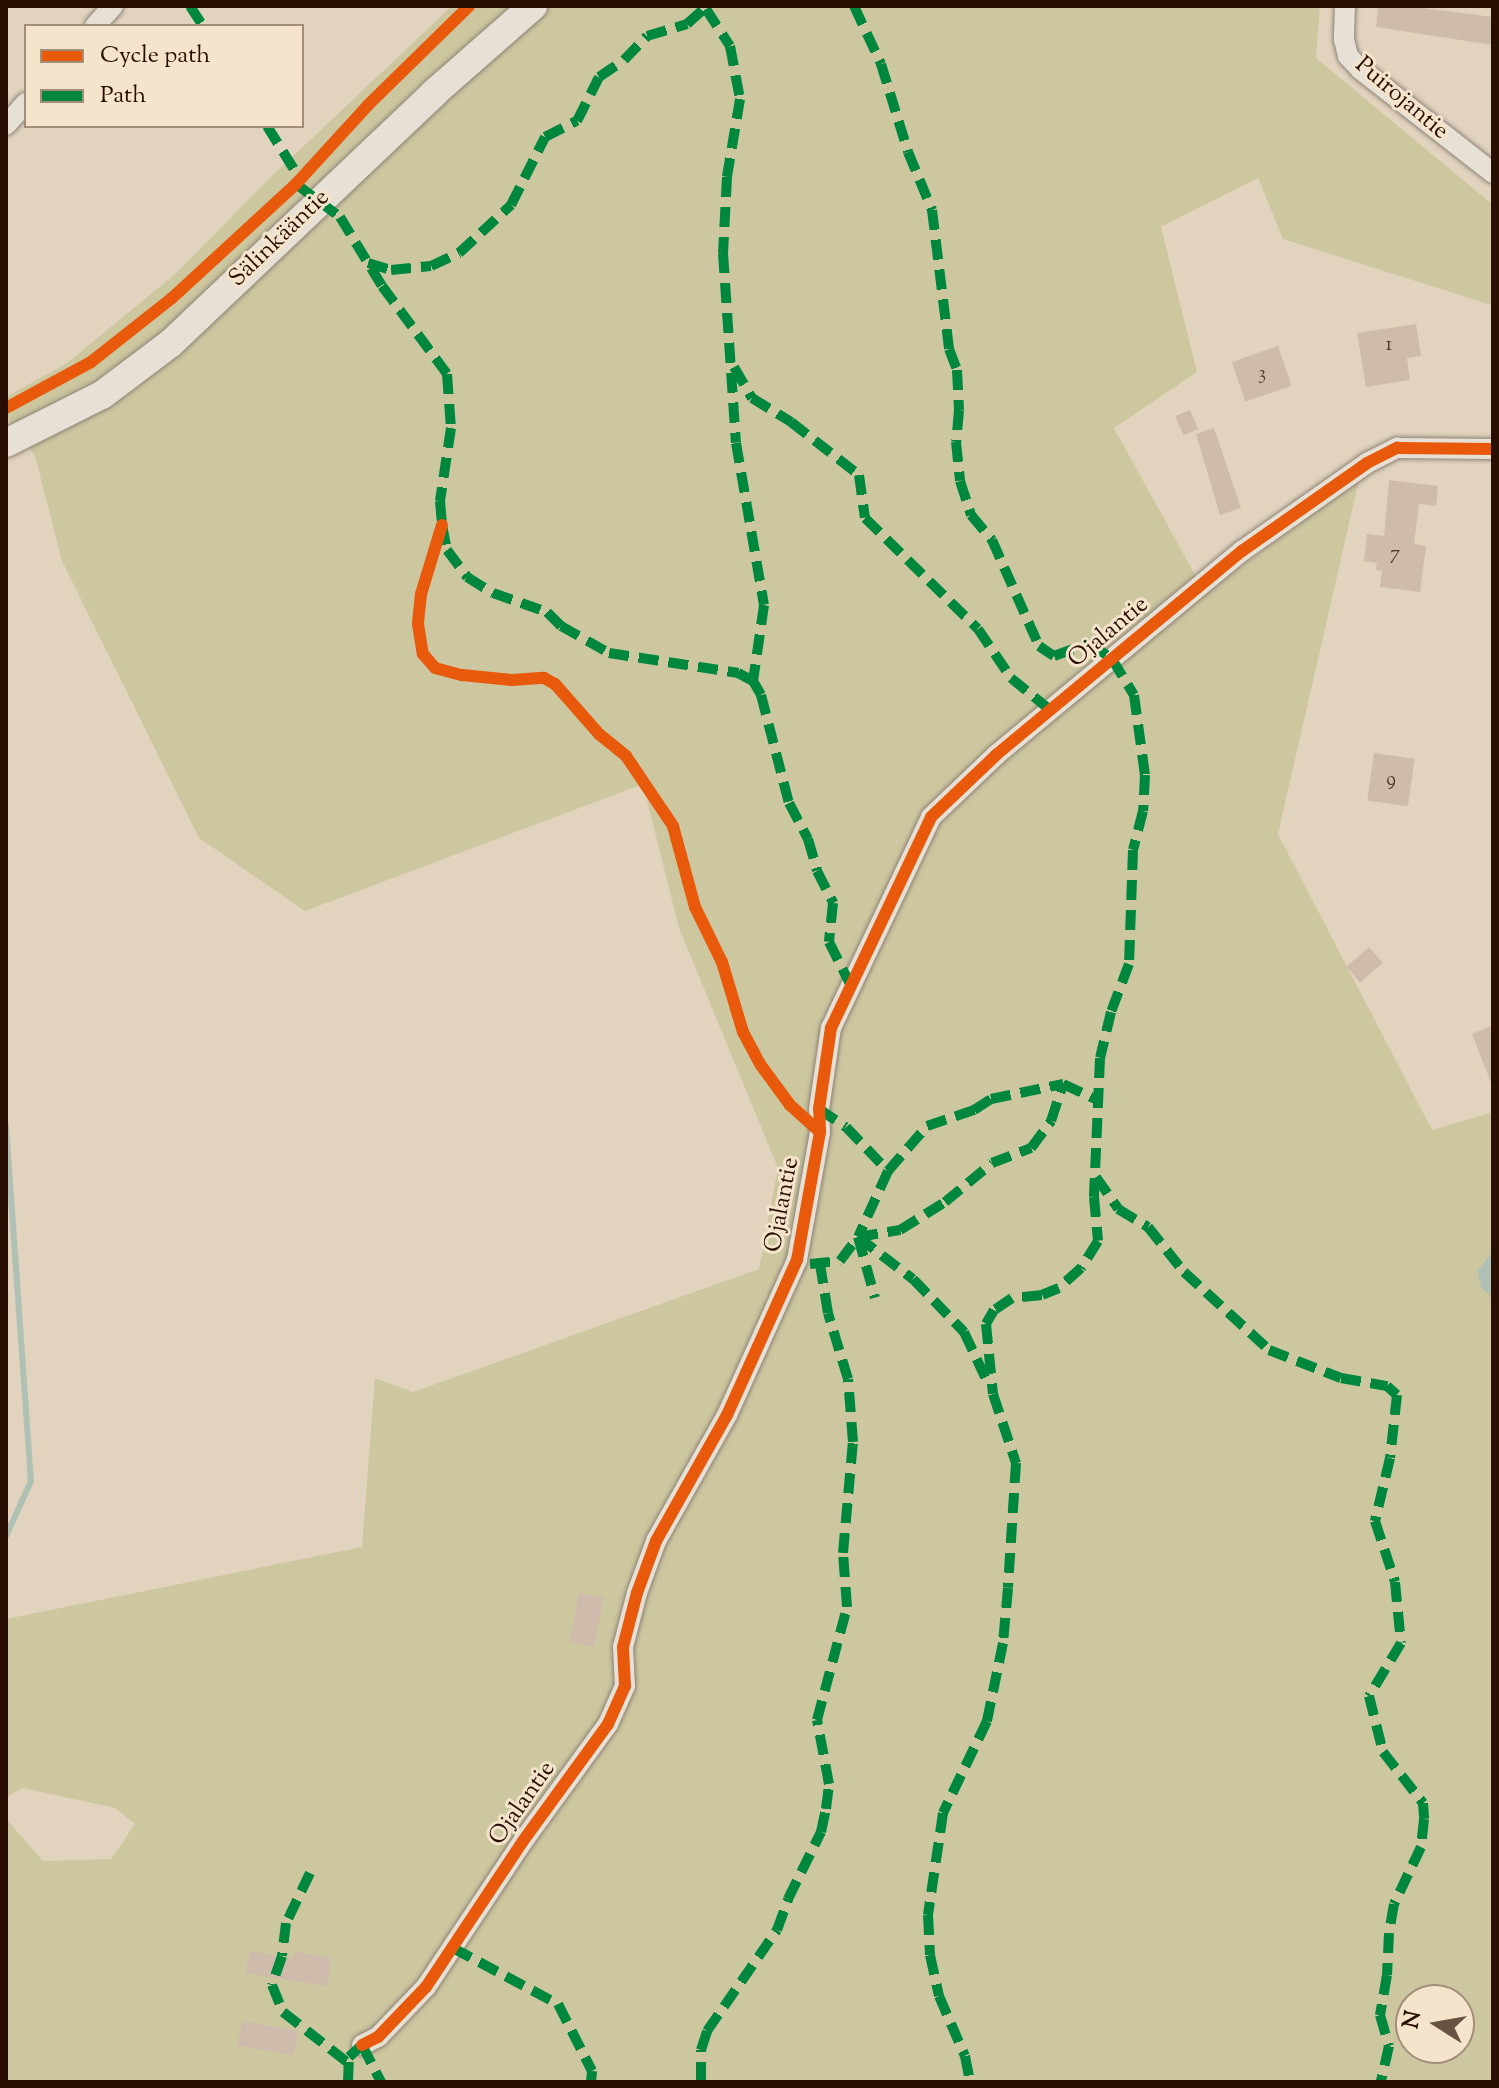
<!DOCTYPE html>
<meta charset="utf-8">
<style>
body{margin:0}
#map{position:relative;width:1499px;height:2088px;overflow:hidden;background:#e1d3be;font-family:"Sorts Mill Goudy",serif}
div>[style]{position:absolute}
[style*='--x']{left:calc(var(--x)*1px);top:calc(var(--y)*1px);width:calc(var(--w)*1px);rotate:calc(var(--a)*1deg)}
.green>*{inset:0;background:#cdc7a0}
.water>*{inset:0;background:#afc1b4}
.stream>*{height:6px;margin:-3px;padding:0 3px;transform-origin:3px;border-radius:3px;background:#afc1b4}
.building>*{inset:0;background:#cebbab;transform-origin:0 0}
.roads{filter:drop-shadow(0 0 2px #8e8376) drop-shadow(0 0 2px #8e8376)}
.street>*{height:20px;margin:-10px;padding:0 10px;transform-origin:10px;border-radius:10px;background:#e7e0d5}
.secondary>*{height:28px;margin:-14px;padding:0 14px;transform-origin:14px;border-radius:14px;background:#e7e0d5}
.quiet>*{height:10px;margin-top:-5px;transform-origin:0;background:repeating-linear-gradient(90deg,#00873e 0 20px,transparent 0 30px)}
.cycleway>*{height:12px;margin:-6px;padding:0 6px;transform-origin:6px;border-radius:6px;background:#e8590c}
span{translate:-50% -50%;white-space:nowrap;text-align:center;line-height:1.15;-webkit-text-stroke:6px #f5e4cc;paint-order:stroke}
.number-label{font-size:20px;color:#523a2c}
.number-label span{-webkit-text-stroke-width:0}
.street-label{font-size:24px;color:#270e00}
.frame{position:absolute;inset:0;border:8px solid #270e00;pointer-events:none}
.legend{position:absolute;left:24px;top:24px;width:280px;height:104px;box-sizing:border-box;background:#f5e4cc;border:2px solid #a38e7a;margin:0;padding:10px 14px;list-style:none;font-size:24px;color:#270e00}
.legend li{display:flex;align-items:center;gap:16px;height:40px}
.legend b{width:40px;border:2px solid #a38e7a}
.north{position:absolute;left:1395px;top:1984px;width:80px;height:80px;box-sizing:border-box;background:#f5e4cc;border:2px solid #a38e7a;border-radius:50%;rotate:281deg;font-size:22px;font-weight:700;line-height:32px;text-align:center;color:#270e00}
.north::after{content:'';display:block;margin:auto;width:28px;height:36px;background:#685342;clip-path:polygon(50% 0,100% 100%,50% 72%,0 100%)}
</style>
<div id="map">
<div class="green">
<div style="clip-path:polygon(evenodd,452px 6px,1320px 6px,1316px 58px,1493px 205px,1491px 305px,1283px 239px,1258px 178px,1161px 227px,1197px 372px,1114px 428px,1205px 593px,1359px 480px,1278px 834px,1432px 1130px,1493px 1112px,1493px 2082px,6px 2082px,6px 1819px,43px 1861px,111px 1859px,135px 1824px,115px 1808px,23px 1788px,6px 1797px,6px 1619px,362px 1547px,375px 1378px,413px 1392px,759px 1269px,778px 1168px,679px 928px,643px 784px,305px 911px,199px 838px,62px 561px,35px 456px,6px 416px,6px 397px,67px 363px,174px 275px,271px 177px,452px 6px,1411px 2000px,1459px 2000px,1459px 2048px,1411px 2048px,1411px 2000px)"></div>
</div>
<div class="water">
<div style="clip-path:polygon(1493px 1252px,1493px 1298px,1481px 1287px,1477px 1271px)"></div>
</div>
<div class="stream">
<div style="--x:6;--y:1125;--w:357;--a:86"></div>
<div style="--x:31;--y:1481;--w:60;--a:114.4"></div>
</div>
<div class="building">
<div style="clip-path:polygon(1378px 6px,1407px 6px,1493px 17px,1493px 45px,1376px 27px)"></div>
<div style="clip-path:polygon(1416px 324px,1421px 356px,1407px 358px,1410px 380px,1366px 387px,1357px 333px)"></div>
<div style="left:1278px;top:346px;width:42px;height:49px;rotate:71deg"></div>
<div style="left:1190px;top:410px;width:21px;height:16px;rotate:67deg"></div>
<div style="clip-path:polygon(1214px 428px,1241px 508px,1220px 515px,1196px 434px)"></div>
<div style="clip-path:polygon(1389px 480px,1438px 486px,1436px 506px,1419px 504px,1414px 544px,1426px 546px,1420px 592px,1380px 587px,1382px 571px,1376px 570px,1377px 563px,1364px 561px,1367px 534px,1384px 536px)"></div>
<div style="left:1374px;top:753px;width:41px;height:48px;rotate:8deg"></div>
<div style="left:1369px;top:947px;width:21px;height:30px;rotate:49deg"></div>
<div style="clip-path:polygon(1493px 1025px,1493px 1085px,1492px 1085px,1472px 1034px)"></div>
<div style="left:579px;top:1593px;width:25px;height:50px;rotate:11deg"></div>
<div style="clip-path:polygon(250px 1951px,294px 1959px,295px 1952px,331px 1958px,327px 1986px,245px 1973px)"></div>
<div style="left:242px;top:2021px;width:57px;height:25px;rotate:10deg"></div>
</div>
<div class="roads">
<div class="street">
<div style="--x:1345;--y:6;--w:33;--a:92"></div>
<div style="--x:1344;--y:39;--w:17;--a:77"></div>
<div style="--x:1348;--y:56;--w:18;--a:47"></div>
<div style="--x:1360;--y:69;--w:169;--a:38"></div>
<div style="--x:95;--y:26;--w:27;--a:-48"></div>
<div style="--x:6;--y:125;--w:30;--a:-48"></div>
<div style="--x:362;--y:2045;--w:18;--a:-27"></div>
<div style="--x:378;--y:2037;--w:69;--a:-46.2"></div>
<div style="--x:426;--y:1987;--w:175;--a:-56.4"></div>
<div style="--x:523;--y:1841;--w:145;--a:-54"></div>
<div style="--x:608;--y:1724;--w:42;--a:-65.9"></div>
<div style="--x:625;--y:1686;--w:39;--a:-93"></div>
<div style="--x:623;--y:1647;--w:56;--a:-75.5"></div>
<div style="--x:637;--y:1593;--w:55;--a:-69.9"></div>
<div style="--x:656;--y:1541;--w:145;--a:-60.6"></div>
<div style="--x:727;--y:1415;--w:170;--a:-65.7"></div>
<div style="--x:797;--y:1260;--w:130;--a:-79.8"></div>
<div style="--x:820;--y:1132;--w:23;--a:-92"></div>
<div style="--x:819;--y:1109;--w:82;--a:-81.6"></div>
<div style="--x:831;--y:1028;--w:233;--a:-64.6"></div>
<div style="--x:931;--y:817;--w:90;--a:-43.6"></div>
<div style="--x:996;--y:755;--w:320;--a:-39.7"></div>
<div style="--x:1242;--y:551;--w:153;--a:-35.1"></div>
<div style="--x:1367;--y:463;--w:34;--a:-27"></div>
<div style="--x:1397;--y:448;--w:96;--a:0.6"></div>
</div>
<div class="secondary">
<div style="--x:6;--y:443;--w:107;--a:-26.6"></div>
<div style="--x:102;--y:395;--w:86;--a:-37"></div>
<div style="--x:171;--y:343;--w:363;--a:-43.5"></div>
<div style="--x:434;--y:93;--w:132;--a:-41.3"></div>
</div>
</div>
<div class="quiet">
<div style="--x:190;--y:6;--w:24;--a:57"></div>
<div style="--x:854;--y:6;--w:64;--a:65"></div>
<div style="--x:881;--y:64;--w:92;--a:72.9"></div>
<div style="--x:908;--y:152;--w:63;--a:67.5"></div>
<div style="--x:932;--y:210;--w:140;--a:83"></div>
<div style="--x:949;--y:349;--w:22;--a:69"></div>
<div style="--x:957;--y:370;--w:40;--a:87.1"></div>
<div style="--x:959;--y:410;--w:32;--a:95"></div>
<div style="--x:956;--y:442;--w:39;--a:84"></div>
<div style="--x:960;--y:481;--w:36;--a:72"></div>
<div style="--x:971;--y:515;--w:33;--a:50"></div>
<div style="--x:992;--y:540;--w:116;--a:66.1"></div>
<div style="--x:1039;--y:646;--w:18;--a:34"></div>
<div style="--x:1054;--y:656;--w:38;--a:-20"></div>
<div style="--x:1090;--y:643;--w:27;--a:36"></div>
<div style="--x:1112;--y:659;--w:42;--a:58.6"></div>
<div style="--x:1134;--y:695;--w:81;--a:82.2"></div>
<div style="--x:1145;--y:775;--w:36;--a:93"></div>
<div style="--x:1143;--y:811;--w:40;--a:104.4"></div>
<div style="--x:1133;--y:850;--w:114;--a:92"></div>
<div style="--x:1129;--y:964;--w:51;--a:110.6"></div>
<div style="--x:1111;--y:1012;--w:47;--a:103.4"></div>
<div style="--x:1100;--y:1058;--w:139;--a:92.5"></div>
<div style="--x:1094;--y:1197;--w:44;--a:84.8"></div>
<div style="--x:1098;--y:1241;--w:32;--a:122"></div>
<div style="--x:1081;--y:1268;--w:30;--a:138"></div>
<div style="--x:1059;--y:1288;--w:18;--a:158"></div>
<div style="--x:1042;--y:1295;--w:30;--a:174"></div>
<div style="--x:1012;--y:1298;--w:22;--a:146"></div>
<div style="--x:994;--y:1310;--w:16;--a:120"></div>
<div style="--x:986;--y:1324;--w:70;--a:84.3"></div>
<div style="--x:993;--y:1394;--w:73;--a:71.6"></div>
<div style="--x:1016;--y:1463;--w:125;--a:93.7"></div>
<div style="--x:1008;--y:1588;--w:55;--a:95.2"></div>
<div style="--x:1003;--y:1643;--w:80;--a:101.6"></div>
<div style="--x:987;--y:1721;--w:102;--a:115.6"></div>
<div style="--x:943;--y:1813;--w:103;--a:98.4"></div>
<div style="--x:928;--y:1915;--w:40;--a:87.1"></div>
<div style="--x:930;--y:1955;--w:42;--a:77.6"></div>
<div style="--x:939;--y:1996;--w:65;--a:66.6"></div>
<div style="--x:965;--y:2056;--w:26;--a:79"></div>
<div style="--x:706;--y:9;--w:44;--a:57"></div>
<div style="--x:730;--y:46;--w:54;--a:79.3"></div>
<div style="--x:740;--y:99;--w:79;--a:99.5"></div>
<div style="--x:727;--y:177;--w:76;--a:93"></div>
<div style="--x:723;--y:253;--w:190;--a:86.1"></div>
<div style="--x:736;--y:443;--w:164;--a:80.2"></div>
<div style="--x:764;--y:605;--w:77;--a:98.2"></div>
<div style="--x:267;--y:126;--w:62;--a:58.1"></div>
<div style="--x:296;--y:184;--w:55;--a:36.9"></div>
<div style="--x:340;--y:217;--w:81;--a:58.7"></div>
<div style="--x:382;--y:286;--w:109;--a:53.5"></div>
<div style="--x:447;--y:374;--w:54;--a:85.8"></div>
<div style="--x:451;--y:428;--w:74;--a:98.6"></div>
<div style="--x:440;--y:501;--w:24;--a:85"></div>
<div style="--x:442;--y:525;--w:25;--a:79"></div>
<div style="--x:447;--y:550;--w:34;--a:53"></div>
<div style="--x:467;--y:577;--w:31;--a:32"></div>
<div style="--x:493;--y:593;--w:57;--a:19.4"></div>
<div style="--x:547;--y:612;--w:20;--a:45"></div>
<div style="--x:561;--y:626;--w:55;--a:29.4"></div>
<div style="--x:609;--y:653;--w:131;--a:8.8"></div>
<div style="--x:738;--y:673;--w:17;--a:28"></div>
<div style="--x:753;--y:681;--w:16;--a:60"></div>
<div style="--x:761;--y:695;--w:112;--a:75.5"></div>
<div style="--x:789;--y:803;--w:41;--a:62.2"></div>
<div style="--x:808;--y:839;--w:33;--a:74"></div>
<div style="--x:817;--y:871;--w:36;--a:63"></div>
<div style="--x:833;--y:903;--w:39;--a:96"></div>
<div style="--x:829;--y:942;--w:47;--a:63.4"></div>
<div style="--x:368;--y:263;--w:24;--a:17"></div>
<div style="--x:391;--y:270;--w:40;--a:-5.7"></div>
<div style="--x:431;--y:266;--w:31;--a:-25"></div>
<div style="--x:459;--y:253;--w:71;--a:-42.7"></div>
<div style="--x:511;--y:205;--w:76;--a:-63.4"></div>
<div style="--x:545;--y:137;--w:36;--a:-27"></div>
<div style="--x:577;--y:121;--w:49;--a:-63.4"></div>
<div style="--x:599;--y:77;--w:30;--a:-34"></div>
<div style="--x:624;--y:60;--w:33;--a:-46"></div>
<div style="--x:647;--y:36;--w:42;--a:-16.7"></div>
<div style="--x:687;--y:24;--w:27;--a:-42"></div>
<div style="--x:734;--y:367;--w:36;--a:60"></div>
<div style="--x:752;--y:398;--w:46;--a:31.6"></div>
<div style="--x:791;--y:422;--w:86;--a:37.9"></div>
<div style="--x:859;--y:475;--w:43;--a:82.1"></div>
<div style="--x:865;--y:518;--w:158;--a:44.5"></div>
<div style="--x:978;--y:629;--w:59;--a:56"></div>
<div style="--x:1011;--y:678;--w:50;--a:39.4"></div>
<div style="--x:819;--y:1109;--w:32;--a:34"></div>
<div style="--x:846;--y:1127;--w:61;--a:46.3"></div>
<div style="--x:888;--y:1171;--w:72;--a:114.4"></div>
<div style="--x:858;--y:1237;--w:63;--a:74.4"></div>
<div style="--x:888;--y:1171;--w:60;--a:-49.1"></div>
<div style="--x:927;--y:1126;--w:50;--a:-18.8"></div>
<div style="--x:974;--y:1110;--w:20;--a:-33"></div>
<div style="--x:991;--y:1099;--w:74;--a:-11.8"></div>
<div style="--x:1063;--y:1084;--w:38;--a:25"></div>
<div style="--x:1096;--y:1177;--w:39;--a:55"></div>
<div style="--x:1118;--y:1209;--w:35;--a:31"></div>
<div style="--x:1148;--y:1227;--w:58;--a:51.3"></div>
<div style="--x:1184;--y:1272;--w:115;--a:42.5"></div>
<div style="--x:1269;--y:1350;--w:77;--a:21.3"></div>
<div style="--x:1341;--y:1378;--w:47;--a:9.9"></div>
<div style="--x:1387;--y:1386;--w:13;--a:42"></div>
<div style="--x:1397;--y:1395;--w:63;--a:96.3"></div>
<div style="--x:1390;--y:1458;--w:65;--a:103.4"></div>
<div style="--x:1375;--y:1521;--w:64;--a:71.8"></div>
<div style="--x:1395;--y:1582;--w:61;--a:84.4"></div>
<div style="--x:1401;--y:1643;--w:62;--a:121.1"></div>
<div style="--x:1369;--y:1696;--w:58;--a:76"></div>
<div style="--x:1383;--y:1752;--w:65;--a:51.9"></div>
<div style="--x:1423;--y:1803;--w:16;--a:86"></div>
<div style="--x:1424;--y:1819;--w:28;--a:96"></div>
<div style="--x:1421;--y:1847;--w:63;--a:115.3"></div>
<div style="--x:1394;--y:1904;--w:29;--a:100"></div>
<div style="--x:1389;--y:1933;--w:42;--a:92.7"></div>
<div style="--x:1387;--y:1975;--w:41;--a:99.9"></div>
<div style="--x:1380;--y:2015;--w:32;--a:74"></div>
<div style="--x:1389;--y:2046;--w:37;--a:103"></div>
<div style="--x:858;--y:1237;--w:43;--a:-9.5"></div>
<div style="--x:900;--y:1230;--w:53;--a:-31.9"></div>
<div style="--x:945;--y:1202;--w:61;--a:-39.7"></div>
<div style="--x:992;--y:1163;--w:42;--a:-21"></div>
<div style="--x:1031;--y:1148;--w:34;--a:-53"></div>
<div style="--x:1051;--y:1121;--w:39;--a:-72"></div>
<div style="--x:858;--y:1237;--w:69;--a:37.4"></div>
<div style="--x:913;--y:1279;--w:74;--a:46.1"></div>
<div style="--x:964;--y:1332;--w:52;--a:64.9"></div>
<div style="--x:810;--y:1264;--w:30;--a:-6"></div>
<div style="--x:840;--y:1261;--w:30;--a:-53"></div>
<div style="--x:310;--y:1873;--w:55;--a:115.6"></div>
<div style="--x:286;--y:1923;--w:33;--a:97"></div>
<div style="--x:282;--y:1956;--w:31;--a:109"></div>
<div style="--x:272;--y:1985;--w:29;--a:68"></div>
<div style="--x:283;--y:2012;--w:81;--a:38"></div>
<div style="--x:453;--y:1948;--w:119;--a:28.1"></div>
<div style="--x:558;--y:2004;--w:75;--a:63.1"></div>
<div style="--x:592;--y:2071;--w:11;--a:95"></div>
<div style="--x:348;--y:2082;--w:25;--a:-88"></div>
<div style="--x:349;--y:2057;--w:18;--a:-43"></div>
<div style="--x:362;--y:2045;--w:42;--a:62.8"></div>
<div style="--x:701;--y:2082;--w:32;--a:-90"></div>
<div style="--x:701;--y:2050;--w:20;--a:-72"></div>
<div style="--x:707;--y:2031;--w:123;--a:-55.3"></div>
<div style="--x:777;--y:1930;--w:33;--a:-70"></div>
<div style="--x:788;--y:1899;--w:75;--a:-63.8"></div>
<div style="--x:821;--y:1832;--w:24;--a:-78"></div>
<div style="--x:826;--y:1809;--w:25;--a:-83"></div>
<div style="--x:829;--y:1784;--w:65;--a:-100.6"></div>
<div style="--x:817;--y:1720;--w:117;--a:-75.1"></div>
<div style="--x:847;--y:1607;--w:54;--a:-94.2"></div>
<div style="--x:843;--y:1553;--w:111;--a:-84.9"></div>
<div style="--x:853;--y:1442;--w:63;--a:-94.5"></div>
<div style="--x:848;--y:1379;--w:69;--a:-106.9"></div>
<div style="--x:828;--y:1313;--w:50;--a:-99.3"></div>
</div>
<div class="cycleway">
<div style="--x:6;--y:408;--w:97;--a:-28.4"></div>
<div style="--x:91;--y:362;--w:103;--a:-38.3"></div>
<div style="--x:172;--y:298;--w:168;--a:-42.6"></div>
<div style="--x:296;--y:184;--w:108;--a:-47.6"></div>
<div style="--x:369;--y:104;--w:140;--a:-44.4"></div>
<div style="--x:442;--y:525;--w:72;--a:106.9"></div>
<div style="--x:421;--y:594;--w:30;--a:96"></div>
<div style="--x:418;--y:624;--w:30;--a:81"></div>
<div style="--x:423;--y:654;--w:18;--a:49"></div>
<div style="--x:435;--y:668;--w:28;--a:15"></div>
<div style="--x:462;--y:675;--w:50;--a:5.7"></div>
<div style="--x:512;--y:680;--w:32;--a:-4"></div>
<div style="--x:544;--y:678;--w:13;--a:29"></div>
<div style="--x:555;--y:684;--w:67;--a:48.7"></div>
<div style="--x:599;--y:734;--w:35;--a:39"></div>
<div style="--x:626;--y:756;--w:84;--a:56.1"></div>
<div style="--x:673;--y:826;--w:84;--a:74.8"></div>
<div style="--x:695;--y:907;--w:61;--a:63.9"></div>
<div style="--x:722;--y:962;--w:73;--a:73.3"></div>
<div style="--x:743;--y:1032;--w:36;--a:62"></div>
<div style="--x:760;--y:1064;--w:51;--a:53.8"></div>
<div style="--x:790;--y:1105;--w:40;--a:42"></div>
<div style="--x:362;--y:2045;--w:18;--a:-27"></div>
<div style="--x:378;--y:2037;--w:69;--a:-46.2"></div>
<div style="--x:426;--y:1987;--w:175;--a:-56.4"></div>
<div style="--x:523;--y:1841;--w:145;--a:-54"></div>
<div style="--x:608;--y:1724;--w:42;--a:-65.9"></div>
<div style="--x:625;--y:1686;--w:39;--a:-93"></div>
<div style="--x:623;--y:1647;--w:56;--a:-75.5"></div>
<div style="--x:637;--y:1593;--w:55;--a:-69.9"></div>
<div style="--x:656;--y:1541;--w:145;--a:-60.6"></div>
<div style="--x:727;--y:1415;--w:170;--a:-65.7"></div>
<div style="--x:797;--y:1260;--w:130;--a:-79.8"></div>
<div style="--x:820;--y:1132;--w:23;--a:-92"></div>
<div style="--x:819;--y:1109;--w:82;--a:-81.6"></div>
<div style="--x:831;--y:1028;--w:233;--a:-64.6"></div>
<div style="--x:931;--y:817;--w:90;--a:-43.6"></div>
<div style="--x:996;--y:755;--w:320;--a:-39.7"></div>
<div style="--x:1242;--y:551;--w:153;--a:-35.1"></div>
<div style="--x:1367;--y:463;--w:34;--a:-27"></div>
<div style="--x:1397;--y:448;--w:96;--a:0.6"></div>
</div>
<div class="number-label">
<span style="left:1389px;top:345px">1</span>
<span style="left:1262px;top:374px">3</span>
<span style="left:1395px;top:554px">7</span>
<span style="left:1391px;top:780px">9</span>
</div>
<div class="street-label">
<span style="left:1401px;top:99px;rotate:40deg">Puirojantie</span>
<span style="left:280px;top:239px;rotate:-44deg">Sälinkääntie</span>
<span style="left:1109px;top:633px;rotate:-40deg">Ojalantie</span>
<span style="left:783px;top:1205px;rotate:-79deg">Ojalantie</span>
<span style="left:523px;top:1804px;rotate:-55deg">Ojalantie</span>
</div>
<div class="frame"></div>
<ul class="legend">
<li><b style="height:10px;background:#e8590c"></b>Cycle path</li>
<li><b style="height:10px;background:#00873e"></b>Path</li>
</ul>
<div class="north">N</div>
</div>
